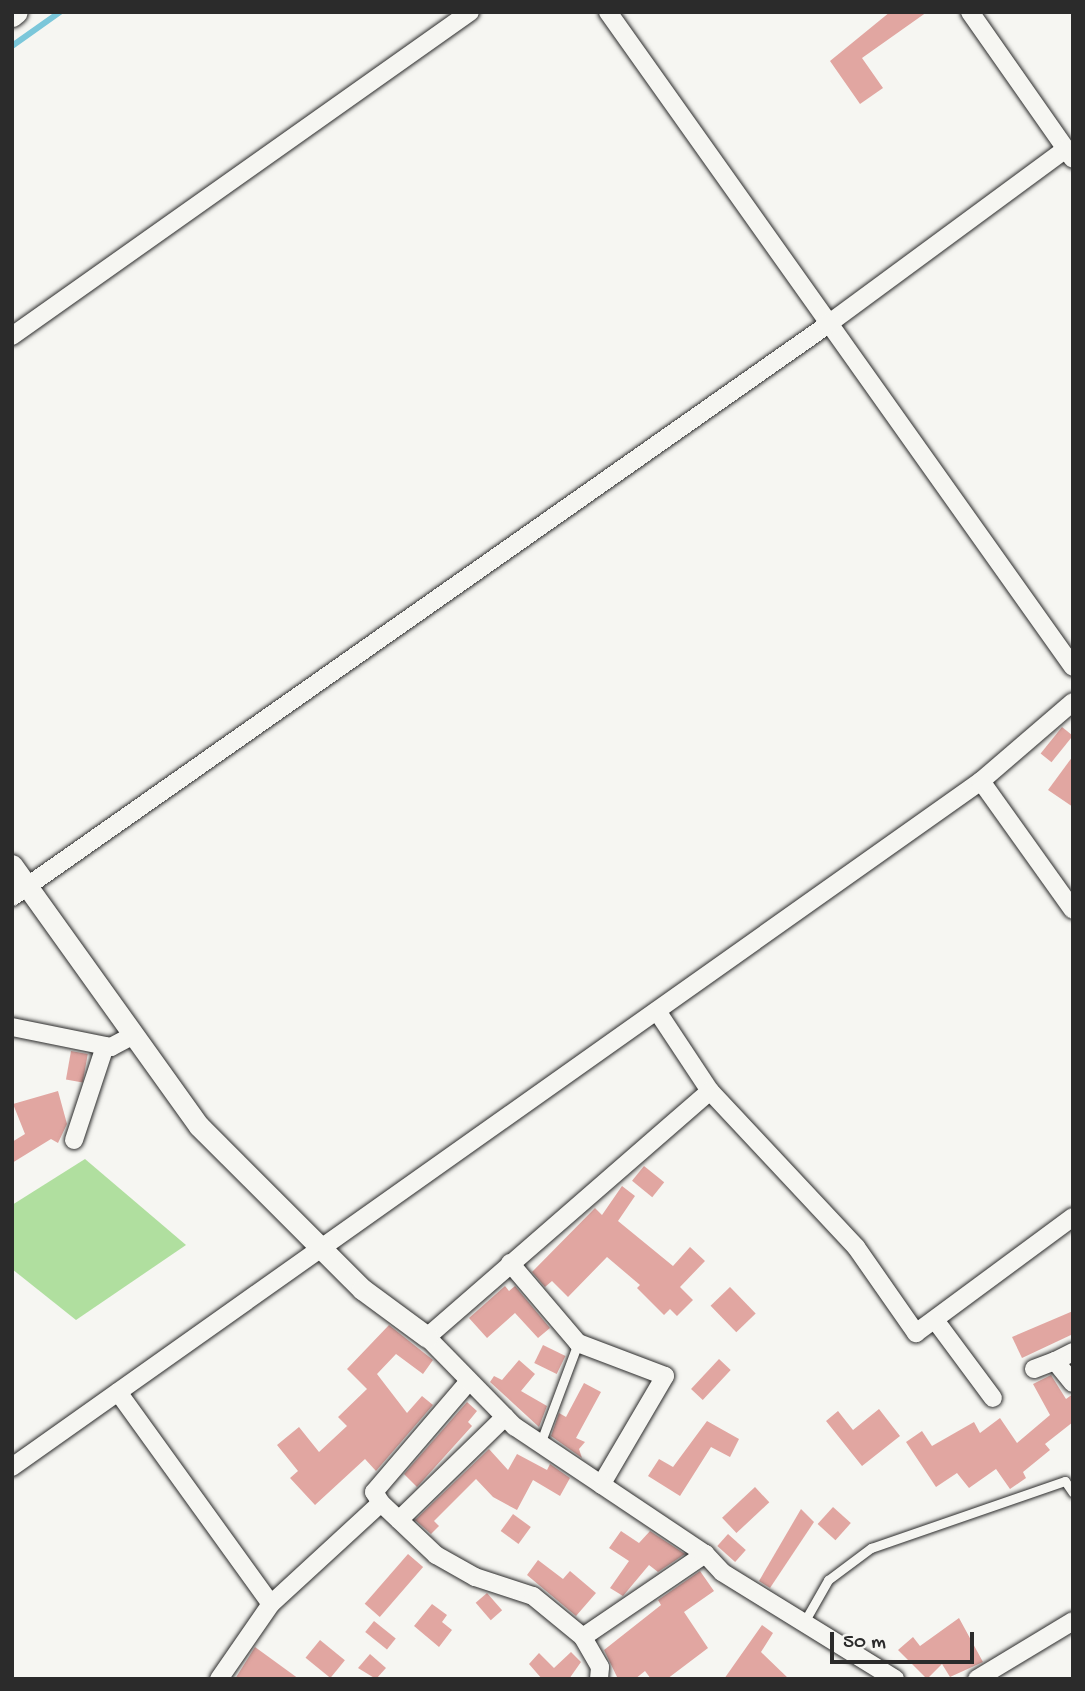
<!DOCTYPE html>
<style>
body{margin:0}
#map{position:relative;width:1085px;height:1691px;overflow:hidden;background:#f6f6f2;font-family:"Gochi Hand",sans-serif}
div>[style]{position:absolute}
[style*='--x']{left:calc(var(--x)*1px);top:calc(var(--y)*1px);width:calc(var(--w)*1px);rotate:calc(var(--a)*1deg)}
.green>*{inset:0;background:#b0df9f}
.stream>*{height:6px;margin:-3px;padding:0 3px;transform-origin:3px;border-radius:3px;background:#7bc7da}
.building>*{inset:0;background:#e1a6a1;transform-origin:0 0}
.roads{filter:drop-shadow(0 0 2px #2b2b2b) drop-shadow(0 0 2px #2b2b2b)}
.service>*{height:9px;margin:-4.5px;padding:0 4.5px;transform-origin:4.5px;border-radius:4.5px;background:#f6f6f2}
.minor>*{height:18px;margin:-9px;padding:0 9px;transform-origin:9px;border-radius:9px;background:#f6f6f2}
.tertiary>*{height:21px;margin:-10.5px;padding:0 10.5px;transform-origin:10.5px;border-radius:10.5px;background:#f6f6f2}
span{translate:-50% -50%;white-space:nowrap;text-align:center;line-height:1.15;-webkit-text-stroke:6px #f6f6f2;paint-order:stroke}
.frame{position:absolute;inset:0;border:14px solid #2b2b2b;pointer-events:none}
.scale{position:absolute;left:830px;top:1632px;width:144px;height:32px;box-sizing:border-box;border:4px solid #2b2b2b;border-top:0;padding-left:9px;font-size:21px;line-height:24px;white-space:nowrap;color:#2b2b2b;-webkit-text-stroke:5px #f6f6f2;paint-order:stroke}
</style>
<div id="map">
<div class="green">
<div style="clip-path:polygon(85px 1159px,186px 1245px,76px 1320px,12px 1269px,12px 1205px)"></div>
</div>
<div class="stream">
<div style="--x:12;--y:46;--w:59;--a:-35.3"></div>
</div>
<div class="building">
<div style="clip-path:polygon(890px 12px,927px 12px,862px 58px,883px 88px,860px 104px,830px 61px)"></div>
<div style="left:1062px;top:727px;width:14px;height:34px;rotate:39deg"></div>
<div style="clip-path:polygon(1073px 756px,1073px 807px,1048px 790px)"></div>
<div style="left:71px;top:1051px;width:17px;height:29px;rotate:10deg"></div>
<div style="clip-path:polygon(58px 1091px,67px 1124px,58px 1143px,51px 1139px,12px 1163px,12px 1142px,25px 1134px,13px 1104px)"></div>
<div style="left:644px;top:1166px;width:26px;height:19px;rotate:39deg"></div>
<div style="clip-path:polygon(622px 1186px,635px 1196px,618px 1221px,673px 1266px,690px 1247px,705px 1261px,680px 1287px,693px 1300px,677px 1316px,670px 1309px,664px 1315px,637px 1288px,640px 1285px,607px 1257px,568px 1297px,552px 1281px,545px 1287px,532px 1272px,595px 1208px,602px 1215px)"></div>
<div style="clip-path:polygon(505px 1286px,509px 1291px,515px 1286px,550px 1328px,538px 1338px,515px 1313px,487px 1338px,469px 1318px)"></div>
<div style="left:730px;top:1287px;width:37px;height:27px;rotate:46deg"></div>
<div style="clip-path:polygon(1073px 1311px,1073px 1334px,1022px 1358px,1012px 1337px)"></div>
<div style="clip-path:polygon(389px 1325px,433px 1360px,423px 1374px,396px 1354px,377px 1374px,407px 1413px,422px 1396px,433px 1405px,376px 1471px,365px 1459px,315px 1505px,290px 1478px,298px 1471px,277px 1445px,299px 1427px,319px 1452px,347px 1426px,338px 1417px,367px 1389px,347px 1369px)"></div>
<div style="left:543px;top:1345px;width:25px;height:20px;rotate:26deg"></div>
<div style="left:719px;top:1359px;width:16px;height:41px;rotate:43deg"></div>
<div style="clip-path:polygon(519px 1360px,535px 1374px,521px 1391px,547px 1406px,539px 1427px,490px 1382px,494px 1376px,502px 1380px)"></div>
<div style="clip-path:polygon(1051px 1375px,1066px 1399px,1073px 1394px,1073px 1422px,1045px 1444px,1050px 1450px,1023px 1472px,1026px 1478px,1010px 1489px,996px 1469px,969px 1488px,957px 1473px,936px 1487px,906px 1442px,922px 1431px,932px 1446px,974px 1422px,980px 1433px,1000px 1418px,1017px 1443px,1050px 1415px,1033px 1384px)"></div>
<div style="clip-path:polygon(584px 1383px,601px 1392px,576px 1438px,585px 1442px,579px 1449px,582px 1458px,551px 1436px,559px 1413px,566px 1417px)"></div>
<div style="clip-path:polygon(467px 1402px,477px 1411px,468px 1422px,472px 1426px,417px 1487px,404px 1474px)"></div>
<div style="clip-path:polygon(879px 1409px,900px 1436px,862px 1466px,826px 1421px,838px 1411px,853px 1430px)"></div>
<div style="clip-path:polygon(707px 1421px,739px 1439px,730px 1457px,711px 1447px,680px 1496px,648px 1476px,659px 1459px,673px 1467px)"></div>
<div style="clip-path:polygon(489px 1449px,508px 1470px,517px 1454px,547px 1470px,550px 1464px,570px 1478px,560px 1496px,533px 1480px,517px 1510px,493px 1497px,476px 1479px,434px 1521px,439px 1526px,431px 1534px,415px 1520px)"></div>
<div style="left:755px;top:1487px;width:21px;height:45px;rotate:47deg"></div>
<div style="left:833px;top:1507px;width:24px;height:23px;rotate:42deg"></div>
<div style="clip-path:polygon(801px 1509px,814px 1522px,770px 1588px,759px 1581px)"></div>
<div style="left:513px;top:1514px;width:22px;height:21px;rotate:36deg"></div>
<div style="clip-path:polygon(621px 1531px,639px 1543px,650px 1531px,685px 1554px,658px 1572px,649px 1565px,623px 1596px,610px 1588px,629px 1561px,609px 1548px)"></div>
<div style="left:728px;top:1534px;width:24px;height:16px;rotate:42deg"></div>
<div style="left:408px;top:1554px;width:20px;height:66px;rotate:41deg"></div>
<div style="clip-path:polygon(538px 1560px,563px 1579px,570px 1571px,596px 1593px,576px 1616px,527px 1575px)"></div>
<div style="clip-path:polygon(700px 1571px,714px 1591px,684px 1612px,708px 1648px,667px 1679px,651px 1679px,645px 1671px,635px 1679px,618px 1679px,604px 1650px,661px 1605px,658px 1600px)"></div>
<div style="left:487px;top:1593px;width:23px;height:15px;rotate:49deg"></div>
<div style="clip-path:polygon(432px 1604px,447px 1615px,442px 1622px,452px 1630px,439px 1647px,414px 1626px)"></div>
<div style="clip-path:polygon(959px 1618px,983px 1662px,950px 1677px,942px 1664px,927px 1679px,898px 1650px,913px 1637px,920px 1646px)"></div>
<div style="left:374px;top:1621px;width:28px;height:14px;rotate:39deg"></div>
<div style="clip-path:polygon(762px 1625px,773px 1633px,761px 1652px,789px 1679px,724px 1679px)"></div>
<div style="left:320px;top:1640px;width:32px;height:23px;rotate:39deg"></div>
<div style="clip-path:polygon(255px 1647px,299px 1679px,235px 1679px)"></div>
<div style="clip-path:polygon(571px 1652px,581px 1662px,569px 1679px,542px 1679px,529px 1664px,539px 1653px,554px 1668px)"></div>
<div style="clip-path:polygon(370px 1654px,386px 1668px,376px 1679px,358px 1668px)"></div>
</div>
<div class="roads">
<div class="service">
<div style="--x:540;--y:1444;--w:108;--a:-69.4"></div>
<div style="--x:803;--y:1624;--w:51;--a:-60.4"></div>
<div style="--x:828;--y:1580;--w:54;--a:-36.7"></div>
<div style="--x:871;--y:1548;--w:205;--a:-19.1"></div>
<div style="--x:1065;--y:1481;--w:14;--a:56"></div>
</div>
<div class="minor">
<div style="--x:608;--y:12;--w:803;--a:54.63"></div>
<div style="--x:970;--y:12;--w:179;--a:55"></div>
<div style="--x:12;--y:336;--w:561;--a:-35.28"></div>
<div style="--x:981;--y:781;--w:158;--a:54.5"></div>
<div style="--x:12;--y:897;--w:996;--a:-35.06"></div>
<div style="--x:827;--y:325;--w:297;--a:-36.4"></div>
<div style="--x:657;--y:1011;--w:96;--a:56.5"></div>
<div style="--x:12;--y:1027;--w:101;--a:11.4"></div>
<div style="--x:111;--y:1047;--w:24;--a:-28"></div>
<div style="--x:74;--y:1140;--w:99;--a:-71.7"></div>
<div style="--x:510;--y:1263;--w:105;--a:49.6"></div>
<div style="--x:578;--y:1343;--w:93;--a:20.8"></div>
<div style="--x:665;--y:1376;--w:126;--a:120.4"></div>
<div style="--x:935;--y:1320;--w:97;--a:53.4"></div>
<div style="--x:1073;--y:1352;--w:20;--a:153"></div>
<div style="--x:1055;--y:1361;--w:28;--a:51"></div>
<div style="--x:1034;--y:1369;--w:22;--a:-21"></div>
<div style="--x:118;--y:1392;--w:261;--a:54.2"></div>
<div style="--x:12;--y:1467;--w:1187;--a:-35.3"></div>
<div style="--x:981;--y:781;--w:121;--a:-40.7"></div>
<div style="--x:381;--y:1503;--w:76;--a:43.4"></div>
<div style="--x:436;--y:1555;--w:45;--a:29.4"></div>
<div style="--x:475;--y:1577;--w:61;--a:18.1"></div>
<div style="--x:533;--y:1596;--w:65;--a:39.4"></div>
<div style="--x:399;--y:1520;--w:148;--a:-44.2"></div>
<div style="--x:219;--y:1679;--w:91;--a:-55.3"></div>
<div style="--x:271;--y:1604;--w:149;--a:-42.6"></div>
<div style="--x:381;--y:1503;--w:13;--a:-122"></div>
<div style="--x:374;--y:1492;--w:146;--a:-49.4"></div>
<div style="--x:599;--y:1679;--w:12;--a:-85"></div>
<div style="--x:600;--y:1667;--w:34;--a:-120"></div>
<div style="--x:583;--y:1637;--w:148;--a:-34.2"></div>
<div style="--x:895;--y:1679;--w:203;--a:-148.3"></div>
<div style="--x:722;--y:1572;--w:25;--a:-133"></div>
<div style="--x:705;--y:1554;--w:229;--a:-146.2"></div>
<div style="--x:515;--y:1427;--w:126;--a:-134.4"></div>
<div style="--x:427;--y:1337;--w:375;--a:-41"></div>
<div style="--x:710;--y:1091;--w:214;--a:46.9"></div>
<div style="--x:856;--y:1247;--w:105;--a:55.1"></div>
<div style="--x:916;--y:1333;--w:195;--a:-36.5"></div>
<div style="--x:977;--y:1679;--w:112;--a:-31.1"></div>
</div>
<div class="tertiary">
<div style="--x:12;--y:16;--w:6;--a:-39"></div>
<div style="--x:12;--y:865;--w:321;--a:54.4"></div>
<div style="--x:199;--y:1126;--w:231;--a:45"></div>
<div style="--x:362;--y:1289;--w:81;--a:36.4"></div>
</div>
</div>
<div class="frame"></div>
<div class="scale">50 m</div>
</div>
